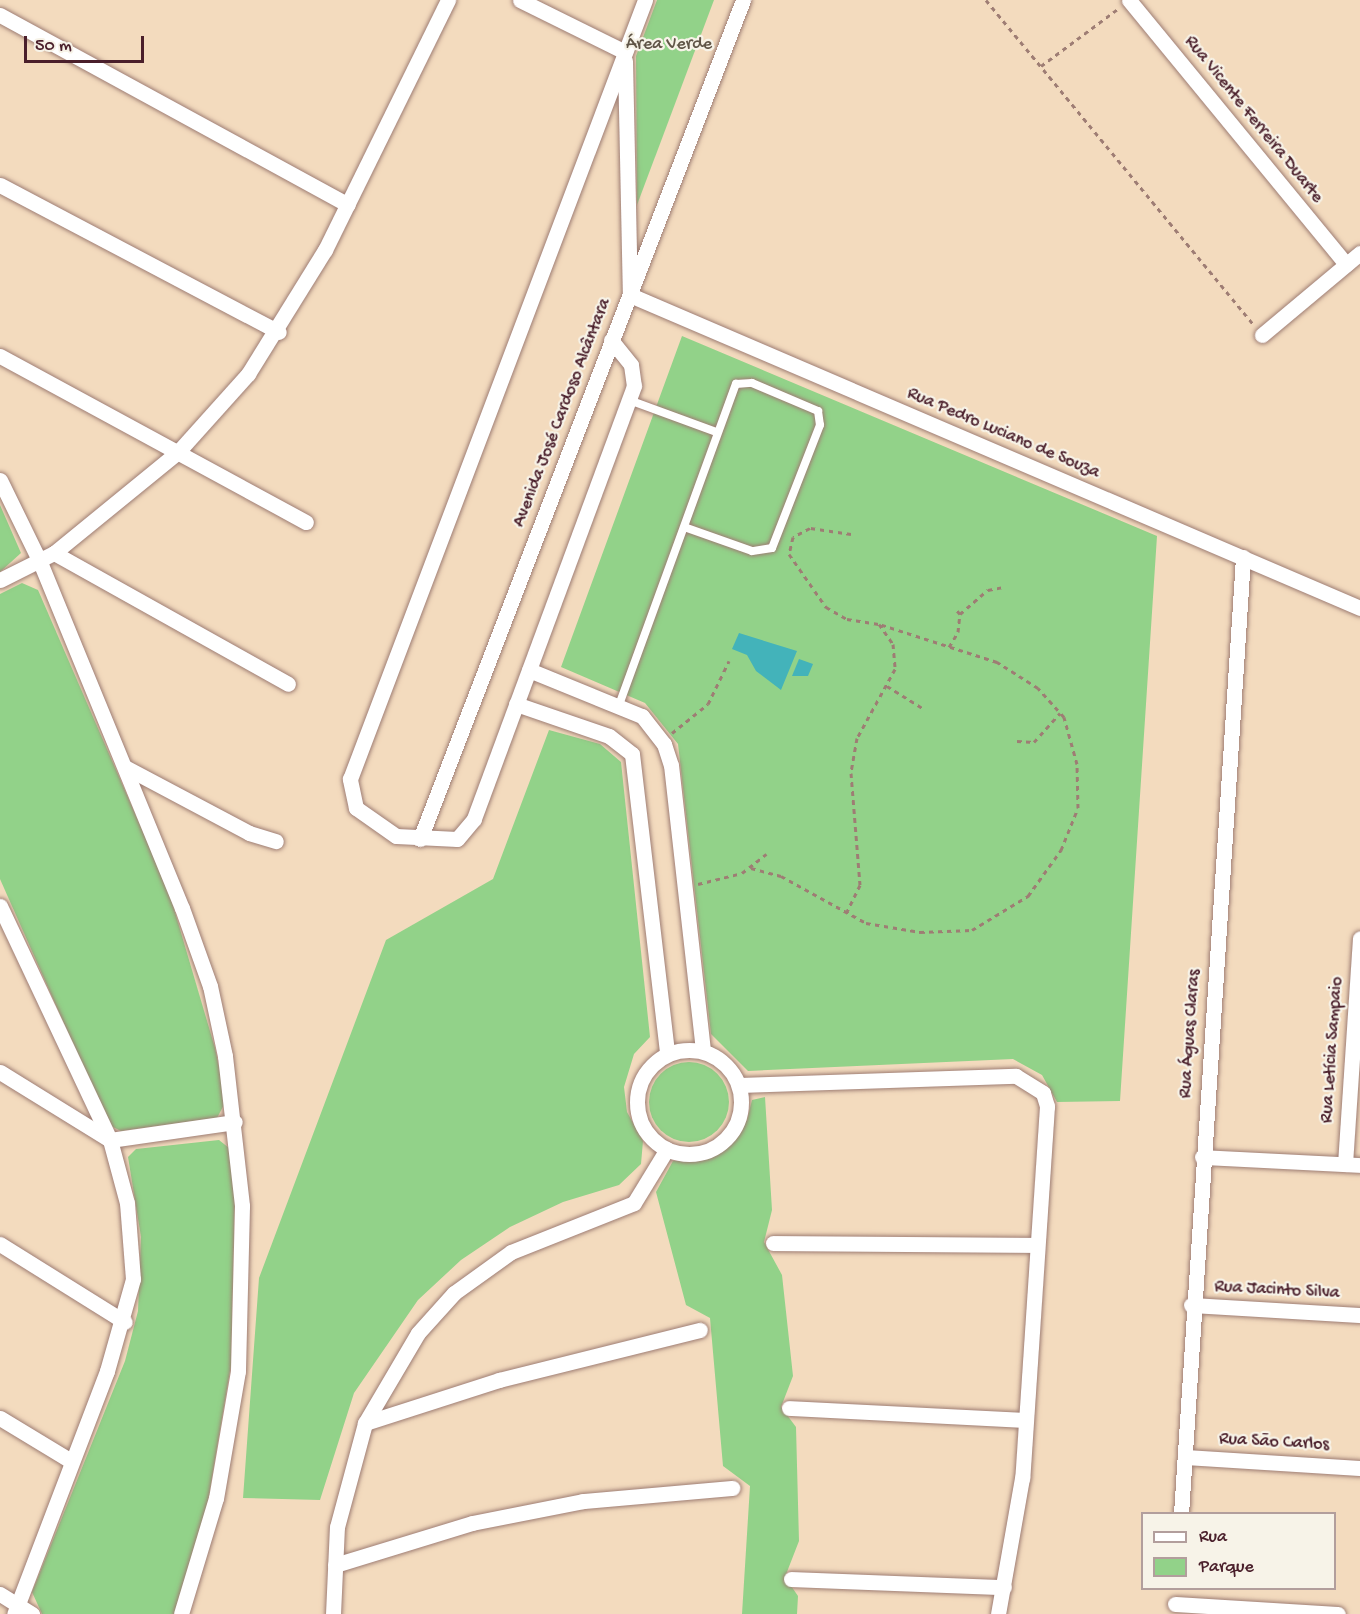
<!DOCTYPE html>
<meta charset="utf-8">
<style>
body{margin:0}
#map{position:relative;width:1360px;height:1614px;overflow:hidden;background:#f3dbbe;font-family:"Gochi Hand",sans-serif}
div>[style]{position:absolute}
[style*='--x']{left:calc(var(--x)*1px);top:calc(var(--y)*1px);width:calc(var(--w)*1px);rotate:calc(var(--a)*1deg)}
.green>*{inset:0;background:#92d289}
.round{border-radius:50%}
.water>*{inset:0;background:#43b3ba}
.path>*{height:3px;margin-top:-1.5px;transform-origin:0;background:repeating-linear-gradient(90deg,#9e7d74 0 4.5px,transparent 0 9px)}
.roads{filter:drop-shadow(0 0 2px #9e7d74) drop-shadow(0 0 2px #9e7d74)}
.service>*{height:8px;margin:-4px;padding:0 4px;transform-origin:4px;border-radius:4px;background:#fff}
.minor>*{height:15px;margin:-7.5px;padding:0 7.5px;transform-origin:7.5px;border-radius:7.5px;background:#fff}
.minor>.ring{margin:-7.5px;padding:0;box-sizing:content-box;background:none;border:15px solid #fff;border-radius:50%}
span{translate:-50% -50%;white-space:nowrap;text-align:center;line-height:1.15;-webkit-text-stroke:4.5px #f7f3e8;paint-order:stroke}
.park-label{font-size:18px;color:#605547}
.street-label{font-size:18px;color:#4a1f2b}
.legend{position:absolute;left:1141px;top:1512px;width:195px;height:78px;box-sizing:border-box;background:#f7f3e8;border:2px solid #b29e9c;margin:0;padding:8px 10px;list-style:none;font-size:18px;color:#4a1f2b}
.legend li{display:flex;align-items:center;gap:12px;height:30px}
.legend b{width:30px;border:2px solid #b29e9c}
.scale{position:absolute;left:24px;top:36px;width:120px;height:27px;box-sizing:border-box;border:3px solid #4a1f2b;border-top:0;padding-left:8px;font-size:18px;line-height:21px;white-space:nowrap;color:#4a1f2b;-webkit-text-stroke:4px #f7f3e8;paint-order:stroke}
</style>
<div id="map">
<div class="green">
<div style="clip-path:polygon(657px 0,714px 0,637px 205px,636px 56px)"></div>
<div style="clip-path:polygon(682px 336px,1157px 536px,1120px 1101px,1057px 1102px,1042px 1075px,1013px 1059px,748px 1071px,711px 1034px,678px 744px,645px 703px,561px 667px)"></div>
<div style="clip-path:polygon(0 505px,21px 553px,0 572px)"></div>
<div style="clip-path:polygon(22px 583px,38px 590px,169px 892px,215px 1048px,226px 1101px,217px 1118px,121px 1131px,109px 1125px,0 879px,0 594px)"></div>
<div style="clip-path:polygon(549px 730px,600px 744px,621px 762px,650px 1037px,634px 1054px,624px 1087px,627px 1112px,643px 1141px,641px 1164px,619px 1185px,563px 1202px,510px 1227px,461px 1260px,418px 1300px,354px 1393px,320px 1500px,243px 1498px,259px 1278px,386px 940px,493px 879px)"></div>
<div class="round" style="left:649px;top:1062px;width:80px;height:80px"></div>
<div style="clip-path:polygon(765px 1097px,772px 1210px,764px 1242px,782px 1275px,793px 1376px,781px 1407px,796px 1427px,799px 1541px,785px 1577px,798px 1596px,797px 1614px,742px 1614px,750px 1486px,723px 1466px,710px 1318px,686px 1305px,656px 1192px,673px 1161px,697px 1161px,729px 1145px,747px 1120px,752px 1100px)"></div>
<div style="clip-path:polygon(219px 1140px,229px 1148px,235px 1193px,231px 1365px,207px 1507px,176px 1614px,42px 1614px,32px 1592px,125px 1361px,138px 1311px,141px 1237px,128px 1157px,136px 1149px)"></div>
</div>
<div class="water">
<div style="clip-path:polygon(739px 633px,797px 651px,781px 690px,756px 671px,747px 655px,732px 649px)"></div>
<div style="clip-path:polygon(799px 659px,813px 664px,808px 676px,792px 676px)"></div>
</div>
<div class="path">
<div style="--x:986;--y:0;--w:421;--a:50.5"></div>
<div style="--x:1041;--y:66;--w:97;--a:-36.6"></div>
<div style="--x:851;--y:534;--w:41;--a:-171.7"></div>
<div style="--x:810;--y:528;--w:19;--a:152"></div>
<div style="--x:793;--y:537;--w:17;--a:103"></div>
<div style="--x:789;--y:554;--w:65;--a:55.1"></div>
<div style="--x:826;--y:607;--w:24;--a:30"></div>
<div style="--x:847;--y:619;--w:32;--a:9"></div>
<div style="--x:960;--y:614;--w:37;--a:-41"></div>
<div style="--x:988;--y:590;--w:15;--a:-11"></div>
<div style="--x:949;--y:647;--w:17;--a:-59"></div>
<div style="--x:958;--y:632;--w:18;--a:-84"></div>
<div style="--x:960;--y:614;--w:9;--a:-131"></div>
<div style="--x:887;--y:686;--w:44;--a:31.9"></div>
<div style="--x:672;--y:733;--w:46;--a:-38.9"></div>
<div style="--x:708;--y:704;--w:48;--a:-64"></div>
<div style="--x:1017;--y:741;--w:17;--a:3"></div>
<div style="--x:1034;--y:742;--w:39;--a:-48"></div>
<div style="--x:751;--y:868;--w:31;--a:15"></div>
<div style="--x:781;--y:876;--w:97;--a:28.9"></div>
<div style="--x:866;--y:923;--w:55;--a:9.5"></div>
<div style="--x:920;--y:932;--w:52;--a:-2.2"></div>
<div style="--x:972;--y:930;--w:66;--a:-31.3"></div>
<div style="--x:1028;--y:896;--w:57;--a:-54.3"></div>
<div style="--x:1061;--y:850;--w:45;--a:-68"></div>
<div style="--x:1078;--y:808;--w:44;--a:-91.3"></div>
<div style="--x:1077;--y:764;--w:49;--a:-105.5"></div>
<div style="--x:1064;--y:717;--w:39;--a:-132"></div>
<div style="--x:1038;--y:688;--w:49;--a:-147.6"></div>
<div style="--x:997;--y:662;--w:124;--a:-162.1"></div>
<div style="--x:879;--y:624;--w:24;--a:55"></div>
<div style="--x:893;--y:644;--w:25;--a:85"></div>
<div style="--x:895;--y:669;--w:79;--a:118.8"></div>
<div style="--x:857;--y:738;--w:36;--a:100"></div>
<div style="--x:851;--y:773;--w:112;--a:85.4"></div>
<div style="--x:860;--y:885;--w:30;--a:116"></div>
<div style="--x:698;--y:884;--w:45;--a:-14"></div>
<div style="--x:742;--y:873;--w:31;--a:-38"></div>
</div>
<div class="roads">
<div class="service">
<div style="--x:629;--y:400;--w:93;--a:20.2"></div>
<div style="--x:619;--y:705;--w:342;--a:-70"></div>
<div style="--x:736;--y:384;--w:16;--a:-4"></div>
<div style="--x:752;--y:383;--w:72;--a:23"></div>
<div style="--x:818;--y:411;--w:14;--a:82"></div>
<div style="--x:820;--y:425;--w:132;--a:111.3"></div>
<div style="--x:772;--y:548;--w:20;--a:171"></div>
<div style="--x:752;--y:551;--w:69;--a:-160.5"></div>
</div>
<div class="minor">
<div style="--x:520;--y:0;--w:117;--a:26.3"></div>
<div style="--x:1129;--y:0;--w:342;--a:50.6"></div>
<div style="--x:0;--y:15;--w:396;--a:28.6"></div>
<div style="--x:625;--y:61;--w:234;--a:88.8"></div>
<div style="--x:630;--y:295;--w:794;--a:23.21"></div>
<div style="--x:0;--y:185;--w:315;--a:27.8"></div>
<div style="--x:1262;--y:335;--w:128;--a:-39.9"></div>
<div style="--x:611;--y:340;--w:32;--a:51"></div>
<div style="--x:631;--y:365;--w:21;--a:82"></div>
<div style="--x:634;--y:386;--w:462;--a:110.3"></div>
<div style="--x:474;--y:819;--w:26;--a:130"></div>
<div style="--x:457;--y:839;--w:61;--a:-177.2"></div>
<div style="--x:396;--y:836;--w:49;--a:-145"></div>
<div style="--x:356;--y:808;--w:30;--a:-102"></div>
<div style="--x:350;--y:779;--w:833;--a:-69.26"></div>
<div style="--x:0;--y:356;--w:348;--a:28.5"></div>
<div style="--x:0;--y:480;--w:91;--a:64"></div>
<div style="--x:40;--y:562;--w:374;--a:67.7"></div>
<div style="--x:182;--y:908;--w:83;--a:70.3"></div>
<div style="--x:210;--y:986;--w:72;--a:77.9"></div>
<div style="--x:225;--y:1056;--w:151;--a:83.5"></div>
<div style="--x:242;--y:1206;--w:165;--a:91.4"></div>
<div style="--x:238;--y:1371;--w:129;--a:99.8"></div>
<div style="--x:216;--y:1498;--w:121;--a:106.8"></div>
<div style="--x:54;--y:553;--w:268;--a:29.2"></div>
<div style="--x:0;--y:580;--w:60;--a:-26.6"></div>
<div style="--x:54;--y:553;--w:160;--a:-39.2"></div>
<div style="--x:178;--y:452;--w:105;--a:-48.1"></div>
<div style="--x:248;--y:374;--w:146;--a:-58.2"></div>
<div style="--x:325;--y:250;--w:279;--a:-63.8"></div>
<div style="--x:529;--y:670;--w:122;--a:22.2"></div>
<div style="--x:642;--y:716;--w:36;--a:52"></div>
<div style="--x:664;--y:744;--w:22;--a:72"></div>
<div style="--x:671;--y:765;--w:287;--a:83.6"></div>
<div style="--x:516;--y:704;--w:98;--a:19"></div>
<div style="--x:609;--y:736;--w:29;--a:38"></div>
<div style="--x:632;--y:754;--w:302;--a:83.3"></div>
<div style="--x:125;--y:767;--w:140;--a:28"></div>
<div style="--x:249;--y:833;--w:28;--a:17"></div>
<div style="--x:420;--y:839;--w:899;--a:-68.94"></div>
<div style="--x:0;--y:906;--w:259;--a:64.8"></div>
<div style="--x:110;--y:1140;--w:65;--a:74.9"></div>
<div style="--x:127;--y:1203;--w:76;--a:85.5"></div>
<div style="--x:133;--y:1279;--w:96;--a:105.8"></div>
<div style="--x:107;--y:1371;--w:260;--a:110.9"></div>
<div class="ring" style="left:637px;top:1050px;width:89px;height:89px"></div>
<div style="--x:0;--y:1072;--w:129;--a:31.7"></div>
<div style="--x:110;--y:1140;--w:126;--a:-8.2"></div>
<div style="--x:739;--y:1085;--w:277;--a:-1.9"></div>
<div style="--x:1016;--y:1076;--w:32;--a:32"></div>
<div style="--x:1043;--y:1093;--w:14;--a:73"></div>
<div style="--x:1047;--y:1106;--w:373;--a:93.8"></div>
<div style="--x:1022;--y:1478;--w:138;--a:100"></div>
<div style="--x:1202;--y:1157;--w:158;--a:2.9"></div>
<div style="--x:1345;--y:1164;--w:226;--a:-86.2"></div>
<div style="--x:773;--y:1243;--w:264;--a:0.4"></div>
<div style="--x:0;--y:1244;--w:147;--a:32"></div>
<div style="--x:1191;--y:1305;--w:169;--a:3.4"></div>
<div style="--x:789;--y:1408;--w:234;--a:2.9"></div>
<div style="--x:0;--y:1418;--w:83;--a:31.2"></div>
<div style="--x:365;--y:1423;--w:141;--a:-17.8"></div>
<div style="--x:499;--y:1380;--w:207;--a:-14"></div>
<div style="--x:1185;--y:1457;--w:175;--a:3.6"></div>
<div style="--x:1181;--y:1514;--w:959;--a:-86.29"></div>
<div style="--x:335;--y:1565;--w:143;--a:-17"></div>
<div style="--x:472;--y:1523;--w:113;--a:-11.2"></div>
<div style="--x:583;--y:1501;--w:150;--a:-5"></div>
<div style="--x:791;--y:1579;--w:213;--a:2.2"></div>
<div style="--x:0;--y:1594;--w:38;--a:32"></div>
<div style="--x:1175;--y:1604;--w:163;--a:3.5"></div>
<div style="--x:333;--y:1614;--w:87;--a:-87.4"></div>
<div style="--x:337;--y:1527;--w:108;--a:-74.9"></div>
<div style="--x:365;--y:1423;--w:104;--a:-59.5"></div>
<div style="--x:418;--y:1333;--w:54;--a:-48"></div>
<div style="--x:454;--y:1293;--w:70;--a:-35.7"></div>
<div style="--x:511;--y:1252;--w:132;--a:-21.7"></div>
<div style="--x:634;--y:1203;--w:63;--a:-58.6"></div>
</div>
</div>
<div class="park-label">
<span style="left:669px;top:45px">Área Verde</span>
</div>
<div class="street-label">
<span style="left:1253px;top:120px;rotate:51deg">Rua Vicente Ferreira Duarte</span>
<span style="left:563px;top:413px;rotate:-69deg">Avenida José Cardoso Alcântara</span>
<span style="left:1003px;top:434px;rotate:23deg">Rua Pedro Luciano de Souza</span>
<span style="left:1191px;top:1034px;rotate:-86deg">Rua Águas Claras</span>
<span style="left:1333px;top:1050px;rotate:-86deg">Rua Letícia Sampaio</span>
<span style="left:1277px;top:1291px;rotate:3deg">Rua Jacinto Silva</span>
<span style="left:1274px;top:1443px;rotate:3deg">Rua São Carlos</span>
</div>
<ul class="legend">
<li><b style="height:8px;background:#fff"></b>Rua</li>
<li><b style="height:16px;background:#92d289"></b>Parque</li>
</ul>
<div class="scale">50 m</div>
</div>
